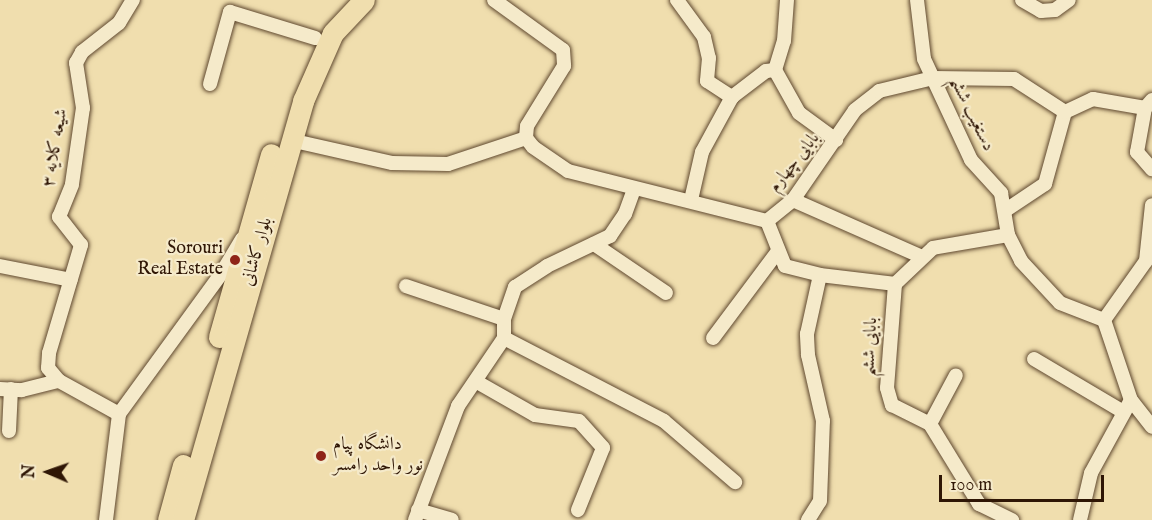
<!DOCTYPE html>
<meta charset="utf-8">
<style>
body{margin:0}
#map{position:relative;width:1152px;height:520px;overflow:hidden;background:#f0deae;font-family:"IM FELL English",Amiri,serif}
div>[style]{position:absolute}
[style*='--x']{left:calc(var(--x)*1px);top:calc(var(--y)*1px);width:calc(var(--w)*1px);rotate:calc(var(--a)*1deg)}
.roads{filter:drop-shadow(0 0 2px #5f482f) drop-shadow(0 0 2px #5f482f)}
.minor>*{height:14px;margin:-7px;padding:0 7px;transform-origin:7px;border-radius:7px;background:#f5eaca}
.primary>*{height:21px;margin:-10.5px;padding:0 10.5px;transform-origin:10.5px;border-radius:10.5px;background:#f0deae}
.dots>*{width:16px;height:16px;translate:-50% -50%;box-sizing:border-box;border:3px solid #f5eaca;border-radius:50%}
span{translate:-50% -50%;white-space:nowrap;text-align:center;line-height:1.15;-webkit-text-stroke:4.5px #f5eaca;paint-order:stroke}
.street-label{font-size:18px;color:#2f1605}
.poi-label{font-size:18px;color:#2f1605}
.right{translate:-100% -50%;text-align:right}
.left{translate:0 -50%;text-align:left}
.north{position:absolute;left:18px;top:442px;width:60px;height:60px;-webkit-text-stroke:4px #f5eaca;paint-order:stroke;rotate:272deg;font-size:16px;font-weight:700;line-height:24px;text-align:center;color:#2f1605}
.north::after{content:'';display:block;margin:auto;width:21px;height:27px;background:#2f1605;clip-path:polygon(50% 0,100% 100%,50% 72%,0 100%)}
.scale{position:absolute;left:939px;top:475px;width:165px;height:27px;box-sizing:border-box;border:3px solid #2f1605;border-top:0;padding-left:8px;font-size:18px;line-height:21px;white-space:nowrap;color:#2f1605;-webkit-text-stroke:4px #f5eaca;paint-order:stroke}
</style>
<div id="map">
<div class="roads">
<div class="minor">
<div style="--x:494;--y:0;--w:85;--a:35.9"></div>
<div style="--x:563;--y:50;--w:16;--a:86"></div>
<div style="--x:564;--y:66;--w:70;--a:121.7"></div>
<div style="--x:527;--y:126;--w:12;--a:95"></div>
<div style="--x:526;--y:138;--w:11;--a:52"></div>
<div style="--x:533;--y:147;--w:42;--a:34.4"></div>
<div style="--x:568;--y:171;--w:205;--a:14.1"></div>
<div style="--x:767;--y:221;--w:33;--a:-39"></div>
<div style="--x:793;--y:200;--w:109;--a:-55.4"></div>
<div style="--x:855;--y:110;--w:31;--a:-38"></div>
<div style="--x:879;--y:91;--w:56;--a:-13.5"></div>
<div style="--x:933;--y:78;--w:81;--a:0.7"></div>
<div style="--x:1014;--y:79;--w:61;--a:32.9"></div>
<div style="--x:677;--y:0;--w:46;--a:53.9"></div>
<div style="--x:704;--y:37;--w:22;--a:77"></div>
<div style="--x:709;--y:58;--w:23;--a:95"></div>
<div style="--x:707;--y:81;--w:30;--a:33"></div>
<div style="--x:917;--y:0;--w:59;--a:83.2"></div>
<div style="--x:924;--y:59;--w:111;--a:65"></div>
<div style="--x:971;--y:160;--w:45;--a:47.7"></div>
<div style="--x:1001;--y:193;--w:43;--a:80.5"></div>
<div style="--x:1008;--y:235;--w:29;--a:63"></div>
<div style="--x:1021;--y:261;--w:57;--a:47.1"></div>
<div style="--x:1060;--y:303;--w:47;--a:21.1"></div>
<div style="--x:1104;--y:320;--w:84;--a:71.4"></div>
<div style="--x:1131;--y:400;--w:34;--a:52"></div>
<div style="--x:1022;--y:0;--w:22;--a:30"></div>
<div style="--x:1041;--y:11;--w:14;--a:-4"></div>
<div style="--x:1055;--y:10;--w:17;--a:-36"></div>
<div style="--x:775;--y:70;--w:49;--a:60.8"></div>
<div style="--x:799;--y:113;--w:46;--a:36.1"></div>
<div style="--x:775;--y:70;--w:30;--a:-73"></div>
<div style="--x:784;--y:41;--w:41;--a:-85.8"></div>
<div style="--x:210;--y:84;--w:75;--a:-74.5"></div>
<div style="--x:230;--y:12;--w:89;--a:17"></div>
<div style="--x:1152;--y:100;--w:11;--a:131"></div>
<div style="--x:1145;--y:108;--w:45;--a:100.3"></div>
<div style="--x:1137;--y:152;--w:23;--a:49"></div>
<div style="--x:290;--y:140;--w:105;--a:12.7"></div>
<div style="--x:392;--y:163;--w:56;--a:1"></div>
<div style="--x:448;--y:164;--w:82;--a:-18.4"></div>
<div style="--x:691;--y:200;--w:49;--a:-77.1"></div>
<div style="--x:702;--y:152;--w:63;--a:-61.4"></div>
<div style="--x:732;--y:97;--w:43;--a:-37.4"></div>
<div style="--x:766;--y:71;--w:9;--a:-6"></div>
<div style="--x:793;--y:200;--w:139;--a:23.8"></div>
<div style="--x:1006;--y:210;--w:47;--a:-33.7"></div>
<div style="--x:1045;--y:184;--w:75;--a:-74.5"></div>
<div style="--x:1065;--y:112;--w:31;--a:-25"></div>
<div style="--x:1093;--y:99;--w:53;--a:9.8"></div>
<div style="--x:767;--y:221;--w:48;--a:68.2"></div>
<div style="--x:785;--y:266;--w:36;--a:14"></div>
<div style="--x:820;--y:275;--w:76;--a:6.8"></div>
<div style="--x:1008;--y:235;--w:76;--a:170.2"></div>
<div style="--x:933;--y:248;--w:52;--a:136.5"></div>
<div style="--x:895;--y:284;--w:104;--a:94.4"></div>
<div style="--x:887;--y:388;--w:18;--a:74"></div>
<div style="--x:892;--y:405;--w:42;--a:26.6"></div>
<div style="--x:930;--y:424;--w:94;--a:58.5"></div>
<div style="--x:979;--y:504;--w:37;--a:26"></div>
<div style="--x:594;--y:244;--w:87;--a:34.2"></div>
<div style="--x:1146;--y:261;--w:56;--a:-83.9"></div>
<div style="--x:0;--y:266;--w:72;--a:11.2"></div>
<div style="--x:406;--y:286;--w:103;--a:18.6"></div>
<div style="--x:1104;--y:320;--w:72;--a:-54.6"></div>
<div style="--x:504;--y:338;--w:180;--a:27.4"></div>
<div style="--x:664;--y:421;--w:94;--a:40.7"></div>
<div style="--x:713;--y:338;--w:109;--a:-53.2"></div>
<div style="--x:1034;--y:359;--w:102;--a:30.6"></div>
<div style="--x:477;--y:382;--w:67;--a:29.6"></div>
<div style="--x:535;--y:415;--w:44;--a:7.8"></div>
<div style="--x:579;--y:421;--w:36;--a:48"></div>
<div style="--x:603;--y:448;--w:67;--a:112"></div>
<div style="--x:0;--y:389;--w:22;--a:3"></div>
<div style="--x:22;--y:390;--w:38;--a:-14"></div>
<div style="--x:119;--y:414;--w:68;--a:-151.2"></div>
<div style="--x:59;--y:381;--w:17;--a:-130"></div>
<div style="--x:48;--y:368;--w:15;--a:-86"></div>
<div style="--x:49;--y:353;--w:113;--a:-73.5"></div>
<div style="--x:81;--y:245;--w:36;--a:-128"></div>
<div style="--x:59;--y:217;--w:35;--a:-68"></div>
<div style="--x:72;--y:184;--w:77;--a:-81.8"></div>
<div style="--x:83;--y:108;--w:46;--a:-98.8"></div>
<div style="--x:76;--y:63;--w:13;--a:-61"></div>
<div style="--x:82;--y:52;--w:47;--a:-38.1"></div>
<div style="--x:119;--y:23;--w:27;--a:-59"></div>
<div style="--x:119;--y:414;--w:173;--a:-53.9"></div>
<div style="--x:221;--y:274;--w:41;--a:-59"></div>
<div style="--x:930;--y:424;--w:55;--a:-62"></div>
<div style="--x:9;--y:431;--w:42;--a:-87.3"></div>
<div style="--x:418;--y:510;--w:35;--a:16"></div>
<div style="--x:106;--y:520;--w:107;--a:-83"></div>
<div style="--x:415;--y:520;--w:122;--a:-69.3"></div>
<div style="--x:458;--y:406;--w:82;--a:-55.9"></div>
<div style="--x:504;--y:338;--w:19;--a:-90"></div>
<div style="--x:504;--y:319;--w:34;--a:-71"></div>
<div style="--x:515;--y:287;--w:38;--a:-33"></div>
<div style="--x:547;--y:266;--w:70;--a:-25.5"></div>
<div style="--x:610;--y:236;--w:27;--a:-56"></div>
<div style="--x:625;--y:214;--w:27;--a:-70"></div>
<div style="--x:808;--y:520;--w:22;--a:-58"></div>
<div style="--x:820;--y:501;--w:80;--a:-87.9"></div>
<div style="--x:823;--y:421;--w:68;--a:-102.8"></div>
<div style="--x:808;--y:355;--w:21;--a:-93"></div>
<div style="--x:807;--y:334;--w:60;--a:-77.6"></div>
<div style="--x:1080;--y:520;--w:48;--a:-76.8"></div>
<div style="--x:1091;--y:473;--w:83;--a:-61.3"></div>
</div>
<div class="primary">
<div style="--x:219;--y:337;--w:190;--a:-74.1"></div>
<div style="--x:168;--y:520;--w:57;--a:-74.7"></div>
<div style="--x:183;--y:520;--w:436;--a:-74"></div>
<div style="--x:303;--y:101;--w:74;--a:-66.2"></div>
<div style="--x:333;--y:33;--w:45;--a:-46.8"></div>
</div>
</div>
<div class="dots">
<div style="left:235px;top:260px;background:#8f2418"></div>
<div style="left:321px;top:456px;background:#8f2418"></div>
</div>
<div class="street-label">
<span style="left:971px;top:114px;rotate:64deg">دستغیب ششم</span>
<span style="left:56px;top:148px;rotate:-80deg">شیعه کلایه ۳</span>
<span style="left:795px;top:163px;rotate:-52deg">بابایی چهارم</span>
<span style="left:258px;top:252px;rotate:-74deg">بلوار کاشانی</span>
<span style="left:871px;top:347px;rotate:-87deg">بابایی ششم</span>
</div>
<div class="poi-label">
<span class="right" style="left:223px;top:260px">Sorouri<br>Real Estate</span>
<span class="left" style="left:333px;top:456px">دانشگاه پیام<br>نور واحد رامسر</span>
</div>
<div class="north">N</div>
<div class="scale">100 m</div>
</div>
